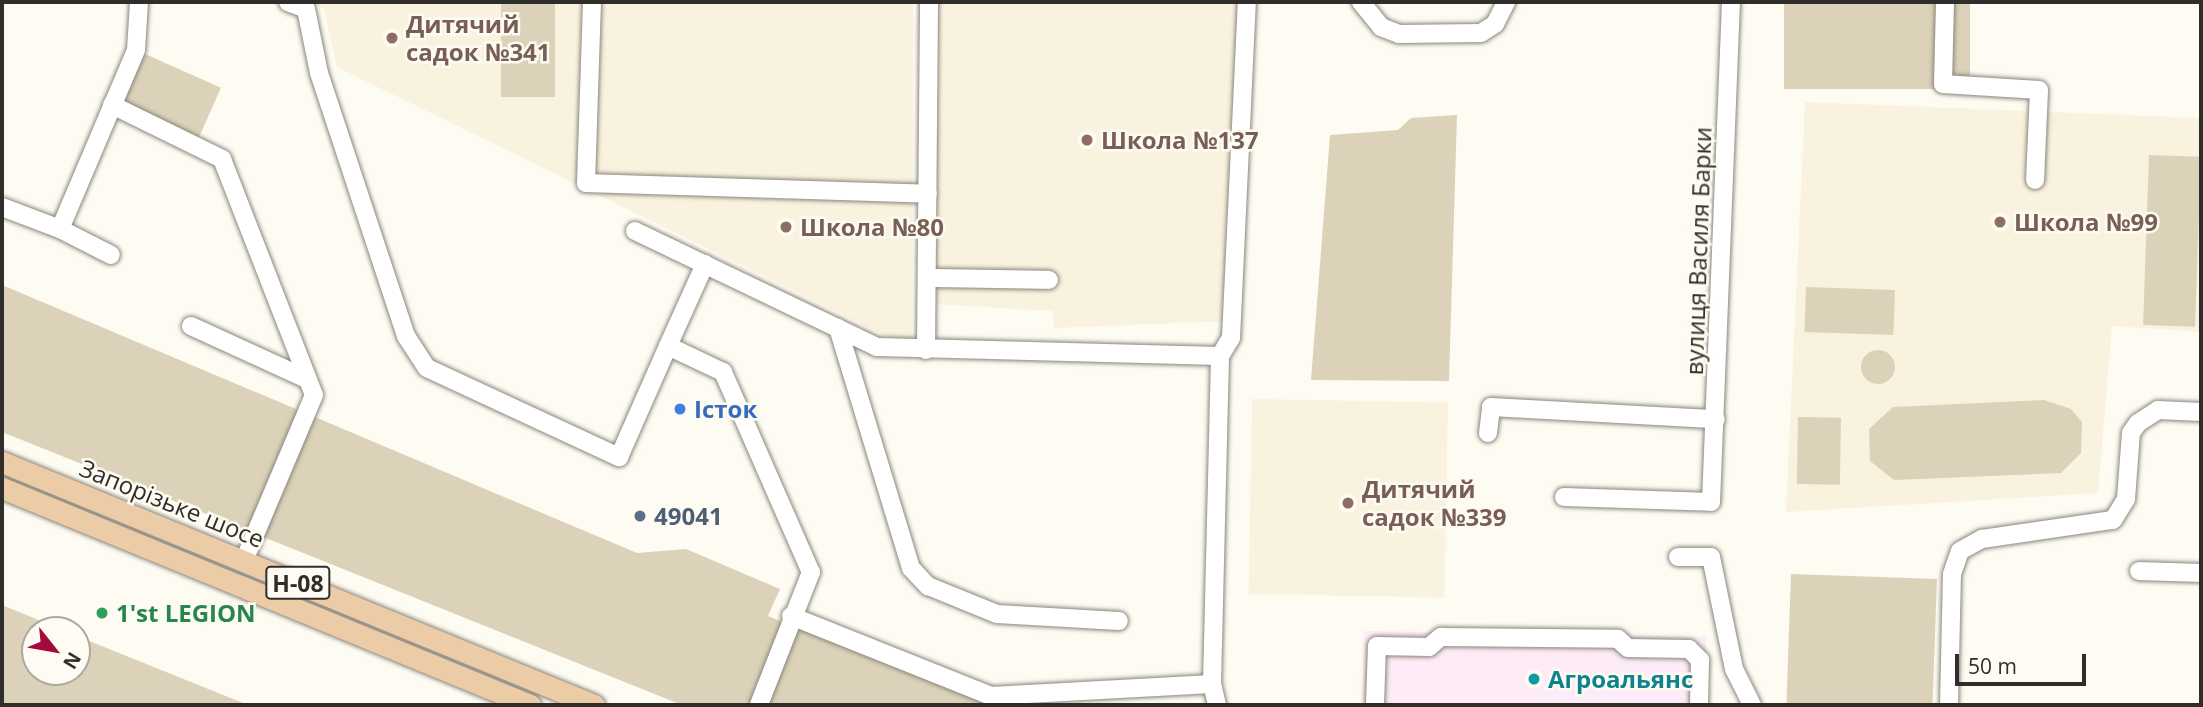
<!DOCTYPE html>
<meta charset="utf-8">
<style>
body{margin:0}
#map{position:relative;width:2203px;height:707px;overflow:hidden;background:#fefbf2;font-family:"Open Sans",sans-serif}
div>[style]{position:absolute}
[style*='--x']{left:calc(var(--x)*1px);top:calc(var(--y)*1px);width:calc(var(--w)*1px);rotate:calc(var(--a)*1deg)}
.commercial>*{inset:0;background:#fdebf7;transform-origin:0 0}
.built>*{inset:0;background:#f9f2df;transform-origin:0 0}
.green>*{inset:0;background:#dbd2b9;transform-origin:0 0}
.round{border-radius:50%}
.roads{filter:drop-shadow(0 0 2px #8a867c) drop-shadow(0 0 2px #8a867c)}
.minor>*{height:18px;margin:-9px;padding:0 9px;transform-origin:9px;border-radius:9px;background:#fff}
.major>*{height:21px;margin:-10.5px;padding:0 10.5px;transform-origin:10.5px;border-radius:10.5px;background:#eccba7}
.dots>*{width:19px;height:19px;translate:-50% -50%;box-sizing:border-box;border:4px solid #fefbf2;border-radius:50%}
span{translate:-50% -50%;white-space:nowrap;text-align:center;line-height:1.15;-webkit-text-stroke:5px #fefbf2;paint-order:stroke}
.shield-label span{padding:2px 5px;background:#fefbf2;border:2px solid;border-radius:5px;-webkit-text-stroke-width:0}
.shield-label{font-size:23px;color:#302e2a;font-weight:700}
.education-label{font-size:24px;color:#785e54;font-weight:700}
.left{translate:0 -50%;text-align:left}
.street-label{font-size:24px;color:#302e2a}
.shop-label{font-size:24px;color:#366cbe;font-weight:700}
.service-label{font-size:24px;color:#4e5e75;font-weight:700}
.leisure-label{font-size:24px;color:#27864d;font-weight:700}
.culture-label{font-size:24px;color:#0d838f;font-weight:700}
.frame{position:absolute;inset:0;border:4px solid #302e2a;pointer-events:none}
.north{position:absolute;left:21px;top:616px;width:70px;height:70px;box-sizing:border-box;background:#fefbf2;border:2px solid #aca9a2;border-radius:50%;rotate:121deg;font-size:19px;font-weight:700;line-height:28px;text-align:center;color:#302e2a}
.north::after{content:'';display:block;margin:auto;width:24px;height:32px;background:#a4093d;clip-path:polygon(50% 0,100% 100%,50% 72%,0 100%)}
.scale{position:absolute;left:1955px;top:654px;width:131px;height:32px;box-sizing:border-box;border:4px solid #302e2a;border-top:0;padding-left:9px;font-size:21px;line-height:24px;white-space:nowrap;color:#302e2a;-webkit-text-stroke:5px #fefbf2;paint-order:stroke}
</style>
<div id="map">
<div class="commercial">
<div style="left:1364px;top:631px;width:342px;height:74px;rotate:1deg"></div>
</div>
<div class="built">
<div style="clip-path:polygon(309px 2px,913px 2px,912px 342px,901px 343px,337px 67px,324px 9px)"></div>
<div style="clip-path:polygon(938px 2px,1243px 2px,1229px 321px,1054px 328px,1053px 311px,933px 304px)"></div>
<div style="clip-path:polygon(1805px 102px,2201px 118px,2201px 332px,2112px 326px,2098px 493px,1786px 512px)"></div>
<div style="left:1252px;top:399px;width:196px;height:195px;rotate:1deg"></div>
</div>
<div class="green">
<div style="left:501px;top:2px;width:54px;height:95px"></div>
<div style="left:1784px;top:2px;width:186px;height:87px"></div>
<div style="left:136px;top:50px;width:93px;height:60px;rotate:24deg"></div>
<div style="clip-path:polygon(1457px 115px,1449px 381px,1311px 380px,1330px 135px,1398px 130px,1411px 118px)"></div>
<div style="left:2149px;top:155px;width:52px;height:170px;rotate:2deg"></div>
<div style="clip-path:polygon(2px 285px,637px 553px,686px 549px,780px 589px,768px 616px,991px 705px,682px 705px,2px 432px)"></div>
<div style="left:1806px;top:287px;width:89px;height:45px;rotate:2deg"></div>
<div class="round" style="left:1861px;top:350px;width:34px;height:34px"></div>
<div style="clip-path:polygon(2044px 400px,2071px 409px,2082px 422px,2081px 453px,2061px 473px,1894px 480px,1870px 461px,1869px 429px,1893px 407px)"></div>
<div style="left:1798px;top:417px;width:43px;height:67px;rotate:1deg"></div>
<div style="left:1791px;top:574px;width:146px;height:131px;rotate:2deg"></div>
<div style="clip-path:polygon(2px 605px,63px 630px,35px 630px,35px 672px,77px 672px,77px 636px,248px 705px,2px 705px)"></div>
</div>
<div class="roads">
<div class="minor">
<div style="--x:288;--y:2;--w:19;--a:21"></div>
<div style="--x:306;--y:9;--w:65;--a:78.5"></div>
<div style="--x:319;--y:73;--w:277;--a:71.7"></div>
<div style="--x:406;--y:336;--w:38;--a:57"></div>
<div style="--x:427;--y:368;--w:212;--a:24.9"></div>
<div style="--x:619;--y:457;--w:121;--a:-66.2"></div>
<div style="--x:592;--y:2;--w:181;--a:91.9"></div>
<div style="--x:586;--y:183;--w:342;--a:1.8"></div>
<div style="--x:1361;--y:2;--w:32;--a:51"></div>
<div style="--x:1381;--y:27;--w:19;--a:21"></div>
<div style="--x:1399;--y:34;--w:82;--a:-0.7"></div>
<div style="--x:1481;--y:33;--w:17;--a:-33"></div>
<div style="--x:1495;--y:24;--w:25;--a:-63"></div>
<div style="--x:1945;--y:2;--w:82;--a:91.4"></div>
<div style="--x:1943;--y:84;--w:96;--a:3.6"></div>
<div style="--x:2039;--y:90;--w:90;--a:92.5"></div>
<div style="--x:112;--y:105;--w:123;--a:26.1"></div>
<div style="--x:222;--y:159;--w:253;--a:68.7"></div>
<div style="--x:314;--y:395;--w:180;--a:112.9"></div>
<div style="--x:2;--y:207;--w:62;--a:20.8"></div>
<div style="--x:60;--y:229;--w:194;--a:-67"></div>
<div style="--x:136;--y:50;--w:48;--a:-86.4"></div>
<div style="--x:60;--y:229;--w:57;--a:27"></div>
<div style="--x:635;--y:231;--w:268;--a:25.6"></div>
<div style="--x:877;--y:347;--w:343;--a:1.5"></div>
<div style="--x:705;--y:264;--w:90;--a:114.3"></div>
<div style="--x:668;--y:346;--w:61;--a:25.3"></div>
<div style="--x:723;--y:372;--w:219;--a:66.3"></div>
<div style="--x:811;--y:572;--w:143;--a:111.4"></div>
<div style="--x:928;--y:278;--w:121;--a:0.9"></div>
<div style="--x:191;--y:326;--w:128;--a:24.6"></div>
<div style="--x:838;--y:328;--w:251;--a:73.1"></div>
<div style="--x:911;--y:568;--w:25;--a:47"></div>
<div style="--x:928;--y:586;--w:74;--a:22.1"></div>
<div style="--x:997;--y:614;--w:122;--a:3.3"></div>
<div style="--x:926;--y:350;--w:348;--a:-89.5"></div>
<div style="--x:1488;--y:433;--w:26;--a:-83"></div>
<div style="--x:1491;--y:407;--w:225;--a:3.1"></div>
<div style="--x:1564;--y:497;--w:147;--a:1.9"></div>
<div style="--x:1711;--y:502;--w:500;--a:-87.71"></div>
<div style="--x:1678;--y:557;--w:33;--a:0"></div>
<div style="--x:1711;--y:557;--w:114;--a:78.4"></div>
<div style="--x:1734;--y:669;--w:40;--a:63.4"></div>
<div style="--x:2139;--y:571;--w:62;--a:1.8"></div>
<div style="--x:791;--y:616;--w:215;--a:21.8"></div>
<div style="--x:991;--y:696;--w:221;--a:-3.1"></div>
<div style="--x:1217;--y:705;--w:22;--a:-103"></div>
<div style="--x:1212;--y:684;--w:328;--a:-88.6"></div>
<div style="--x:1220;--y:356;--w:21;--a:-59"></div>
<div style="--x:1231;--y:338;--w:336;--a:-87.3"></div>
<div style="--x:1375;--y:705;--w:59;--a:-88.1"></div>
<div style="--x:1377;--y:646;--w:52;--a:1.1"></div>
<div style="--x:1429;--y:647;--w:16;--a:-40"></div>
<div style="--x:1441;--y:637;--w:177;--a:0.6"></div>
<div style="--x:1618;--y:639;--w:13;--a:42"></div>
<div style="--x:1628;--y:648;--w:61;--a:0.9"></div>
<div style="--x:1689;--y:649;--w:16;--a:45"></div>
<div style="--x:1700;--y:660;--w:45;--a:91.3"></div>
<div style="--x:1949;--y:705;--w:131;--a:-88.7"></div>
<div style="--x:1952;--y:574;--w:24;--a:-71"></div>
<div style="--x:1960;--y:551;--w:25;--a:-29"></div>
<div style="--x:1982;--y:539;--w:132;--a:-8.3"></div>
<div style="--x:2113;--y:520;--w:25;--a:-58"></div>
<div style="--x:2126;--y:499;--w:66;--a:-85.7"></div>
<div style="--x:2131;--y:433;--w:12;--a:-55"></div>
<div style="--x:2138;--y:423;--w:24;--a:-33"></div>
<div style="--x:2158;--y:410;--w:43;--a:2.7"></div>
</div>
<div class="major">
<div style="--x:2;--y:462;--w:640;--a:22.32"></div>
<div style="--x:2;--y:488;--w:571;--a:22.34"></div>
</div>
</div>
<div class="dots">
<div style="left:392px;top:38px;background:#8d6e63"></div>
<div style="left:1087px;top:140px;background:#8d6e63"></div>
<div style="left:2000px;top:222px;background:#8d6e63"></div>
<div style="left:786px;top:227px;background:#8d6e63"></div>
<div style="left:680px;top:409px;background:#3f7fe0"></div>
<div style="left:1348px;top:503px;background:#8d6e63"></div>
<div style="left:640px;top:516px;background:#5c6f8a"></div>
<div style="left:102px;top:613px;background:#2e9e5b"></div>
<div style="left:1534px;top:679px;background:#0f9aa8"></div>
</div>
<div class="shield-label">
<span style="left:298px;top:583px">Н-08</span>
</div>
<div class="education-label">
<span class="left" style="left:406px;top:38px">Дитячий<br>садок №341</span>
<span class="left" style="left:1101px;top:140px">Школа №137</span>
<span class="left" style="left:2014px;top:222px">Школа №99</span>
<span class="left" style="left:800px;top:227px">Школа №80</span>
<span class="left" style="left:1362px;top:503px">Дитячий<br>садок №339</span>
</div>
<div class="street-label">
<span style="left:1698px;top:251px;rotate:-88deg">вулиця Василя Барки</span>
<span style="left:172px;top:503px;rotate:22deg">Запорізьке шосе</span>
</div>
<div class="shop-label">
<span class="left" style="left:694px;top:409px">Істок</span>
</div>
<div class="service-label">
<span class="left" style="left:654px;top:516px">49041</span>
</div>
<div class="leisure-label">
<span class="left" style="left:116px;top:613px">1'st LEGION</span>
</div>
<div class="culture-label">
<span class="left" style="left:1548px;top:679px">Агроальянс</span>
</div>
<div class="frame"></div>
<div class="north">N</div>
<div class="scale">50 m</div>
</div>
